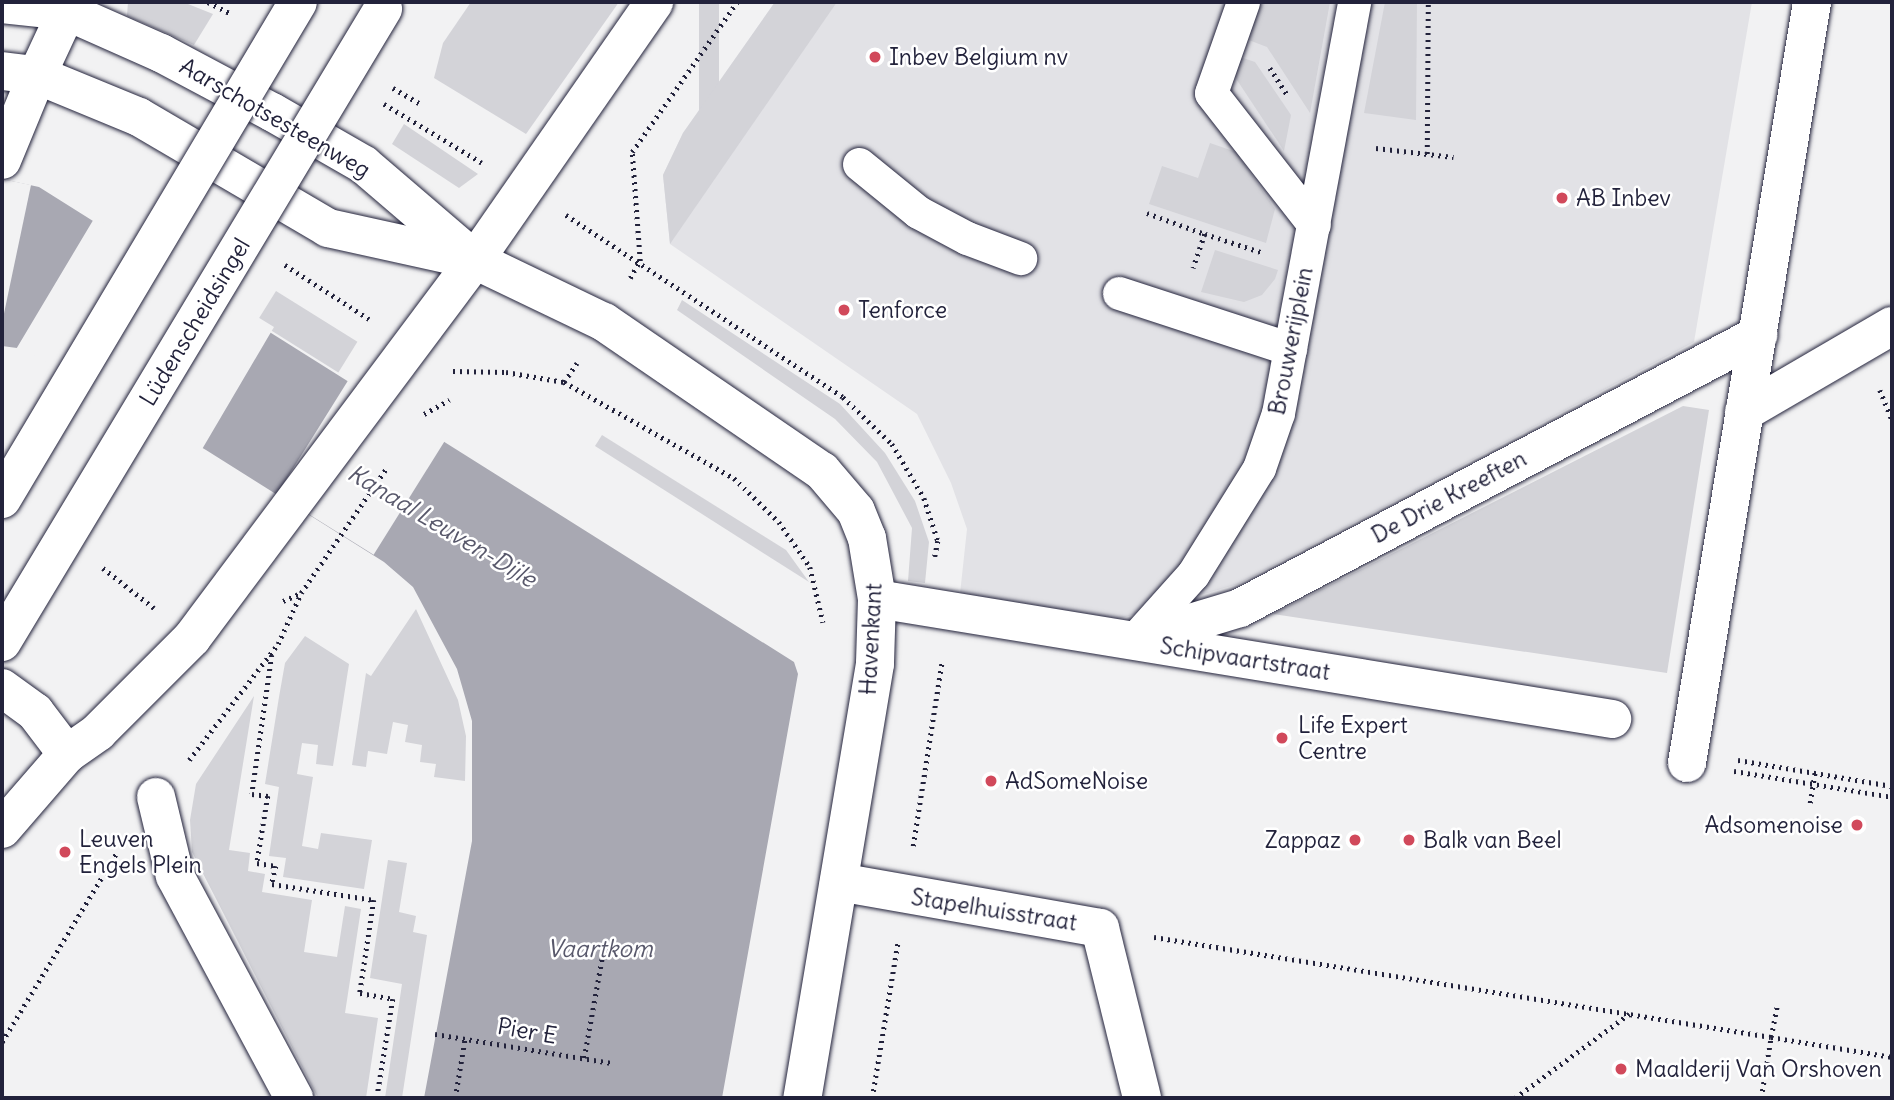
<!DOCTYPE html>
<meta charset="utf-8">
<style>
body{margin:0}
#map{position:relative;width:1894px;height:1100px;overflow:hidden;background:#f2f2f3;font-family:Delius,sans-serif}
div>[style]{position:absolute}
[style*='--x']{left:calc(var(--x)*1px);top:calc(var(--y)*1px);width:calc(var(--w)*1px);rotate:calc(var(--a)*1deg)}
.built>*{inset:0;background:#e2e2e6}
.green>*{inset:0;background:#d3d3d8;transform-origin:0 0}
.water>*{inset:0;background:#a8a8b2}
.pier>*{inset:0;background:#f2f2f3;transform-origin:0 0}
.path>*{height:4.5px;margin-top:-2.25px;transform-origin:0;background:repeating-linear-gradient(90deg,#22223b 0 2px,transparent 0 7px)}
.roads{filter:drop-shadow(0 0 2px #22223b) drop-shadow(0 0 2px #22223b)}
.service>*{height:33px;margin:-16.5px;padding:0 16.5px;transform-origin:16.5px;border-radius:16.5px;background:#fff}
.pedestrian>*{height:38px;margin:-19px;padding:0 19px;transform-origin:19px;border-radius:19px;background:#fff}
.minor>*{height:38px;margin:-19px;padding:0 19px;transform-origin:19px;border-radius:19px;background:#fff}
.tertiary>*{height:38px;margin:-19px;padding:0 19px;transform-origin:19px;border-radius:19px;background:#fff}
.primary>*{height:38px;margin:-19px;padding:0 19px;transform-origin:19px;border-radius:19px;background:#fff}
.bridges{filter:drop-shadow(0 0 2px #22223b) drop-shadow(0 0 2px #22223b)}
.primary-bridge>*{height:38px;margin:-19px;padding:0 19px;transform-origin:19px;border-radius:19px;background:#fff}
.dots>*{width:19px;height:19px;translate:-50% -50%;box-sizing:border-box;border:4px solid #fff;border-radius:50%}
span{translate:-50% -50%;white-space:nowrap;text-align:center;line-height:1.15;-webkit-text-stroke:5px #fff;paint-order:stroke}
.poi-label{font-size:23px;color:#22223b}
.left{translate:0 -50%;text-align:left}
.right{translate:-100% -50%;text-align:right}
.street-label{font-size:23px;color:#22223b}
.water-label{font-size:24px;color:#58586b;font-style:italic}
.frame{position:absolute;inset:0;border:4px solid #22223b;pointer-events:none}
</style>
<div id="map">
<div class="built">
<div style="clip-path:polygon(775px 2px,1752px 2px,1694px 342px,1238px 584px,1098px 625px,959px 603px,967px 529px,951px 483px,917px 414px,670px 244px,663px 175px,683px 133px)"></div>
</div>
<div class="green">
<div style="clip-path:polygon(128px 2px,183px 2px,213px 14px,194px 45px,127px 16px)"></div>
<div style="clip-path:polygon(471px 2px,619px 2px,526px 134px,434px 78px,443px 43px)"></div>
<div style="left:699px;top:2px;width:20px;height:139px"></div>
<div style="clip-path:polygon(775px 2px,837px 2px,670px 244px,663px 175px,683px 133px)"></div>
<div style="clip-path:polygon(1258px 2px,1330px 2px,1310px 113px,1267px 47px,1246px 39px)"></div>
<div style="clip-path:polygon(1385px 2px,1417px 2px,1416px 120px,1364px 113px)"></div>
<div style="clip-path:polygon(1240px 57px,1255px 62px,1291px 115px,1284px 151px,1233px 74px)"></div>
<div style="clip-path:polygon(404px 124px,478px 174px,459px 188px,392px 144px)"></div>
<div style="clip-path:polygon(1210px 143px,1236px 152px,1275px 209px,1266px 243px,1149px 204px,1162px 166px,1198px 178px)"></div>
<div style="clip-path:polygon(1215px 250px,1278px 270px,1275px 279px,1262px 295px,1244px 302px,1201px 292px)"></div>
<div style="left:276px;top:291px;width:96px;height:36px;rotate:32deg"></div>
<div style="clip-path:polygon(682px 300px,840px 404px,885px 453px,915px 501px,929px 542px,925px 583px,908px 581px,912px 528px,877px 462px,835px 419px,677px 310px)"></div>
<div style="clip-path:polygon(1683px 406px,1709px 410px,1667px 673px,1273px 614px)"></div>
<div style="clip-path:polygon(602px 435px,786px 550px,809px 582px,595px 446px)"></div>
<div style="clip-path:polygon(416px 609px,458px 700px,466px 736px,465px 781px,434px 777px,436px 764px,420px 762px,422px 745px,405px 742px,408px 725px,393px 722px,387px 754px,368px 751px,366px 767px,352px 765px,366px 673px,371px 676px)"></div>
<div style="clip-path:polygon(305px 636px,349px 664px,333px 766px,316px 764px,318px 745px,302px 743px,297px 774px,313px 777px,302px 846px,318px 849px,321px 833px,372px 840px,364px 889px,283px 877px,286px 858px,269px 856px,279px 787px,265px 784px,279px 697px,285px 663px)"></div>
<div style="clip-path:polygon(254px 696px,229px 850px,250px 853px,248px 871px,265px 874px,262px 892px,312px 900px,304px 952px,337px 957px,345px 906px,361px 909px,345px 1013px,378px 1018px,366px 1098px,318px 1098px,192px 852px,190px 820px,196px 784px)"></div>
<div style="clip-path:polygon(388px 860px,407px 863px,399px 912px,416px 916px,413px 932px,427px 935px,402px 1098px,385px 1098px,402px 984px,370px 978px)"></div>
</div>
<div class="water">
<div style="clip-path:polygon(2px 179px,39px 187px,794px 662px,798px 674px,722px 1098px,424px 1098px,472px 841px,472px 721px,457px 669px,413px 587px,384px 562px,206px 450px,32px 350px,2px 346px)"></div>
</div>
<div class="pier">
<div style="clip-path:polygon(2px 179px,31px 185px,2px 323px)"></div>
<div style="clip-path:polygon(95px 217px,274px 327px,201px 451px,31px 353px,15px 351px)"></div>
<div style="left:349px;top:379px;width:114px;height:136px;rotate:32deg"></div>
</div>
<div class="path">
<div style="--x:208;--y:2;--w:27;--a:27"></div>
<div style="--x:1270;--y:68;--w:33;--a:57"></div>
<div style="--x:393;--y:88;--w:30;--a:30"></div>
<div style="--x:384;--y:104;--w:114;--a:31"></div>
<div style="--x:1376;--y:148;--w:78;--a:6.7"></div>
<div style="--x:1427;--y:154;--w:152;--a:-89.6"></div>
<div style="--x:1147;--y:213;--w:62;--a:19.9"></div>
<div style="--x:1205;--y:234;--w:36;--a:109"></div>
<div style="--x:566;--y:215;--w:331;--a:33.3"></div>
<div style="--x:843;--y:397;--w:68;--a:43.8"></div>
<div style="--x:892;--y:444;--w:63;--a:59.3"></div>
<div style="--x:924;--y:498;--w:45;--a:72"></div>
<div style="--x:938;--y:541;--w:16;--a:101"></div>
<div style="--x:1205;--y:234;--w:59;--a:17.8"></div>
<div style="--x:285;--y:265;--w:100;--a:32.7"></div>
<div style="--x:630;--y:278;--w:20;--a:-60"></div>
<div style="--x:640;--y:261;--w:109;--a:-94.2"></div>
<div style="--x:632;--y:152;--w:183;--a:-55"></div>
<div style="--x:453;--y:371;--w:53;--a:1.1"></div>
<div style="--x:506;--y:372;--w:59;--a:9.8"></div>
<div style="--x:564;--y:382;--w:195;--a:29.5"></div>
<div style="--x:734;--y:478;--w:63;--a:44.4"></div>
<div style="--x:779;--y:522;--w:55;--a:55.4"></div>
<div style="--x:810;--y:567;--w:57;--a:76.7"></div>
<div style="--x:564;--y:382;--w:23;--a:-56"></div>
<div style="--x:1880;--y:390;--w:31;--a:68"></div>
<div style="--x:424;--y:414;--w:29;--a:-29"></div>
<div style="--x:103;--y:568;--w:65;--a:38.1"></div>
<div style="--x:283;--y:601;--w:20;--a:-24"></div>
<div style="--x:272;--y:655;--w:140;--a:98.2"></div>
<div style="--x:252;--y:794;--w:16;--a:7"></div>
<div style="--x:268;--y:796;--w:68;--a:99.3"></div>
<div style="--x:257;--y:863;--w:19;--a:9"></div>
<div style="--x:276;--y:866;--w:18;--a:103"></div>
<div style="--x:272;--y:884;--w:103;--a:8.9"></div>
<div style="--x:374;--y:900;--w:94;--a:98.6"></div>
<div style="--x:360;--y:993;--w:34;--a:10"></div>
<div style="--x:393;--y:999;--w:100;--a:99.2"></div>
<div style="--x:189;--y:760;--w:146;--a:-52.5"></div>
<div style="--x:278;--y:644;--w:56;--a:-65.7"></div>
<div style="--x:301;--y:593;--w:150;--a:-55.6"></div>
<div style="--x:1738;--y:760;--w:156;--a:9.6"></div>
<div style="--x:1734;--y:771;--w:160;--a:9.3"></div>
<div style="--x:1810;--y:803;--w:31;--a:-81"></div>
<div style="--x:913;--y:846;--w:187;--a:-81.1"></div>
<div style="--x:1154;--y:937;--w:625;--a:9.21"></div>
<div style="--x:1771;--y:1037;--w:32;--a:-79"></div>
<div style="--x:435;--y:1034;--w:179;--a:9.3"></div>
<div style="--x:2;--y:1042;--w:222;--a:-58.8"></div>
<div style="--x:584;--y:1058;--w:102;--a:-79.8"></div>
<div style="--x:455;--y:1098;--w:61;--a:-80.5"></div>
<div style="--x:872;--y:1098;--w:159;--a:-80.6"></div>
<div style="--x:1515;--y:1098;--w:142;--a:-36.4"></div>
<div style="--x:1761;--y:1098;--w:62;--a:-80.7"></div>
<div style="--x:1771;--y:1037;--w:123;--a:9.4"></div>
</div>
<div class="roads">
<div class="service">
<div style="--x:1243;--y:2;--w:96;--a:109.4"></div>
<div style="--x:1211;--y:93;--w:167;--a:52"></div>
<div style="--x:859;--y:164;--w:76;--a:39.1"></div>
<div style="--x:918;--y:212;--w:55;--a:28"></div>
<div style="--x:967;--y:238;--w:57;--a:20.7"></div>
<div style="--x:1119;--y:293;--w:180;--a:18.1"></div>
<div style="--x:1133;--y:641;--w:90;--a:-48.2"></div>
<div style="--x:1193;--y:574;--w:125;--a:-58.1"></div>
<div style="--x:1259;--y:468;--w:58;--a:-70.9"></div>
<div style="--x:1278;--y:413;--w:418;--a:-79.5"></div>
</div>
<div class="pedestrian">
<div style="--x:1744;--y:412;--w:171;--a:-30.2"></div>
</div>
<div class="minor">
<div style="--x:877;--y:599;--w:745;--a:9.27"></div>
<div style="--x:1141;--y:638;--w:103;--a:-16.9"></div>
<div style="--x:1240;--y:608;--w:586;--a:-27.79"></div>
<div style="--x:1687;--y:763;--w:771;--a:-80.67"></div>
<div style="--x:156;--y:797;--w:81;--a:76.5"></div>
<div style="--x:175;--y:876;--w:252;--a:61.8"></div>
<div style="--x:839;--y:882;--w:265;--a:10"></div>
<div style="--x:1100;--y:928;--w:175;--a:76.1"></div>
</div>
<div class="tertiary">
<div style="--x:2;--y:160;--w:92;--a:-67.6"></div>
<div style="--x:2;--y:688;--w:41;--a:36"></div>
<div style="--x:35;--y:712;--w:53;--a:52.7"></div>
<div style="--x:2;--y:829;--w:99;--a:-49.1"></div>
<div style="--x:67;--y:754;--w:38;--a:-35"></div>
<div style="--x:98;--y:732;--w:133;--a:-45"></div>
<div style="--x:192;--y:638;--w:472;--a:-53.2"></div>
<div style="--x:475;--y:260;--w:143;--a:25.7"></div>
<div style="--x:604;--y:322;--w:264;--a:34.4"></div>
<div style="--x:822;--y:471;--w:52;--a:49.6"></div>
<div style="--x:856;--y:511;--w:29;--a:68"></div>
<div style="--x:867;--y:538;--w:62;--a:80.7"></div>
<div style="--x:877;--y:599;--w:65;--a:91.8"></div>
<div style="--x:875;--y:664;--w:440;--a:99.5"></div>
</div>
<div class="primary">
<div style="--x:2;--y:4;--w:64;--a:6.2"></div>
<div style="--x:66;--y:11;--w:104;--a:23.9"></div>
<div style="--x:161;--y:53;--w:126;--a:28"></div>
<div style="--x:272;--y:112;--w:106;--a:29.9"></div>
<div style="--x:364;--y:165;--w:146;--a:40.6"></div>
<div style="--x:2;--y:71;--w:35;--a:7"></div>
<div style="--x:37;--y:75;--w:110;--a:22.4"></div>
<div style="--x:139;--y:117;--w:219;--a:30.4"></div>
<div style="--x:328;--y:228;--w:148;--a:12.4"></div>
<div style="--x:37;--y:75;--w:81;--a:-65"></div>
<div style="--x:475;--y:260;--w:314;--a:-55.2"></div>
</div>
</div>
<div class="bridges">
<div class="primary-bridge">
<div style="--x:2;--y:499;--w:578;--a:-59.22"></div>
<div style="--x:2;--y:642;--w:739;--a:-58.96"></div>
</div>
</div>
<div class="dots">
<div style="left:875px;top:57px;background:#d1495b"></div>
<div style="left:1562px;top:198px;background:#d1495b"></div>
<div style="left:844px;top:310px;background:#d1495b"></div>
<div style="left:1282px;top:738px;background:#d1495b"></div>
<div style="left:991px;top:781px;background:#d1495b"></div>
<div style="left:1857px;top:825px;background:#d1495b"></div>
<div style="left:1355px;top:840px;background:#d1495b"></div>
<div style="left:1409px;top:840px;background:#d1495b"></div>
<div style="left:65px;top:852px;background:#d1495b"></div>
<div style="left:1621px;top:1069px;background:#d1495b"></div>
</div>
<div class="poi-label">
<span class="left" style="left:889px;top:57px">Inbev Belgium nv</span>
<span class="left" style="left:1576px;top:198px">AB Inbev</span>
<span class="left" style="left:858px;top:310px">Tenforce</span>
<span class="left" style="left:1298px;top:738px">Life Expert<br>Centre</span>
<span class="left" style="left:1005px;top:781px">AdSomeNoise</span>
<span class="right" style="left:1843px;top:825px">Adsomenoise</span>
<span class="left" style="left:79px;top:852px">Leuven<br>Engels Plein</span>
<span class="right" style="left:1341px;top:840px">Zappaz</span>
<span class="left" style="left:1423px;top:840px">Balk van Beel</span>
<span class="left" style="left:1635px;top:1069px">Maalderij Van Orshoven</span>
</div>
<div class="street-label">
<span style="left:275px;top:118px;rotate:30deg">Aarschotsesteenweg</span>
<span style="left:195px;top:322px;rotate:-59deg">Lüdenscheidsingel</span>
<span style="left:1291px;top:341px;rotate:-79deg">Brouwerijplein</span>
<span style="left:1449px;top:497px;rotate:-28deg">De Drie Kreeften</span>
<span style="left:871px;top:639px;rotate:-87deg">Havenkant</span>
<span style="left:1245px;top:659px;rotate:9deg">Schipvaartstraat</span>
<span style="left:994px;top:910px;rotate:9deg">Stapelhuisstraat</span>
<span style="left:527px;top:1031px;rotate:10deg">Pier E</span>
</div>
<div class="water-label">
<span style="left:442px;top:526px;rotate:31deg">Kanaal Leuven-Dijle</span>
<span style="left:600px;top:949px">Vaartkom</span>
</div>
<div class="frame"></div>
</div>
